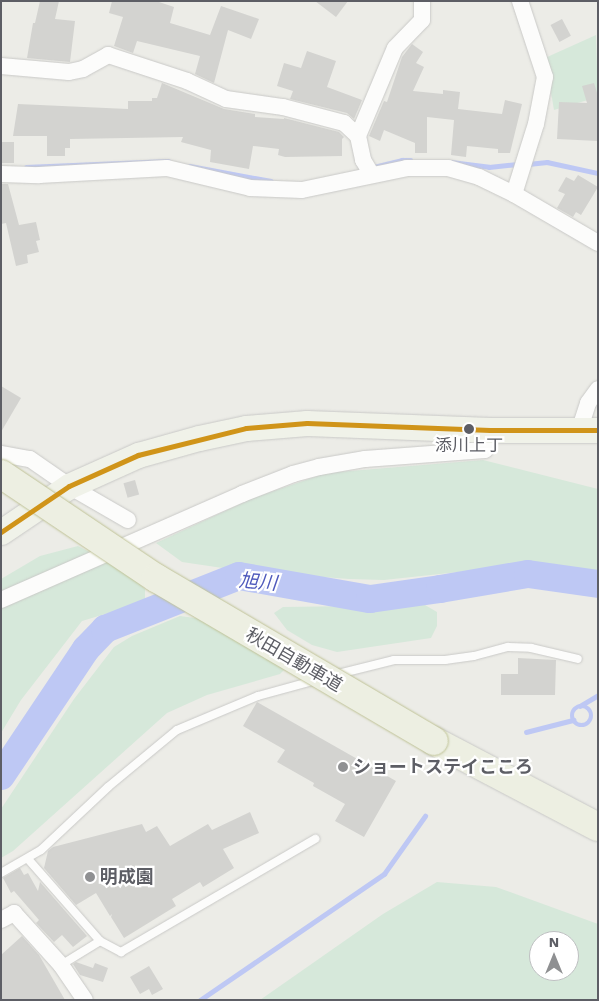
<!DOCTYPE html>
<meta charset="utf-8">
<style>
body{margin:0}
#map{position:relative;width:599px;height:1001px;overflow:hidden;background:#ecece7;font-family:"Work Sans","Noto Sans JP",sans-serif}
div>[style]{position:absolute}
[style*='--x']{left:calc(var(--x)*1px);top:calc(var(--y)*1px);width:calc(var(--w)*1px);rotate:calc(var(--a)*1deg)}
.green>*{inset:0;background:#d6e8da}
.stream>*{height:4.5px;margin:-2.25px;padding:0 2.25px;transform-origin:2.25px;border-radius:2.25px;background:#bec8f4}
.stream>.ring{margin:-2.25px;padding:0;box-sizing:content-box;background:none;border:4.5px solid #bec8f4;border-radius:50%}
.river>*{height:28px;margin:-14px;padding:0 14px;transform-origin:14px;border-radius:14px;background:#bec8f4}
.building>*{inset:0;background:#d3d3d0;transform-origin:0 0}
.roads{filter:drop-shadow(0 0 1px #c9c9c7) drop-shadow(0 0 1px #c9c9c7)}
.lane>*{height:8px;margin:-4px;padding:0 4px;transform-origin:4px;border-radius:4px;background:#fcfcfb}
.street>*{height:16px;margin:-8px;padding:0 8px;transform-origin:8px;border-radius:8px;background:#fcfcfb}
.primary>*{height:25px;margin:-12.5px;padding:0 12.5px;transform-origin:12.5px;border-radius:12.5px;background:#f0f2e9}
.highway>*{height:28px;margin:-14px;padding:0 14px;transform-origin:14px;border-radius:14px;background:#edefe2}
.bridges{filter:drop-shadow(0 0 1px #bfc296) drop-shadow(0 0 1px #bfc296)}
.highway-bridge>*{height:28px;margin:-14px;padding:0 14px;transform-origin:14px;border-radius:14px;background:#edefe2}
.bus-1>*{height:5px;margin:-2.5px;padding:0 2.5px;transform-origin:2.5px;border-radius:2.5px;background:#d09419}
.dots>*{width:14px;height:14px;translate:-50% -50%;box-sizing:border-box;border:2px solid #fff;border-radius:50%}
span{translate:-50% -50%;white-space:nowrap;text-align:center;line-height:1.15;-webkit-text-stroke:4.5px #fff;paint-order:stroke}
.bus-label{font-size:17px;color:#5d5e65}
.street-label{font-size:18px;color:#5d5e65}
.poi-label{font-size:18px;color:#5d5e65;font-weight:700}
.left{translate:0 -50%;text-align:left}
.water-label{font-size:19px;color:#4e59bc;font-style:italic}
.frame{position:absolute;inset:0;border:2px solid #5d5e65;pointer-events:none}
.north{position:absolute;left:529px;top:931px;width:50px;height:50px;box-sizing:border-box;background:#fff;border:1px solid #bebfc1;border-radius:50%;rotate:0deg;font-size:14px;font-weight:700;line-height:20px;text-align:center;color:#5d5e65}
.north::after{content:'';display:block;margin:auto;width:18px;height:22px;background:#8f9092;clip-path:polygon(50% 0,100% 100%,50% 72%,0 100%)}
</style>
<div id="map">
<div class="green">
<div style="clip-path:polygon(596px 35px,598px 97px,554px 110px,545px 58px)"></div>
<div style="clip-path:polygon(483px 460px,598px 489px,598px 574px,524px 565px,384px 580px,349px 579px,243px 571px,182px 562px,156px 543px,253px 498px,326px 473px)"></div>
<div style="clip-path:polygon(78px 546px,125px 571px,145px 589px,145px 602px,82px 621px,21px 700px,1px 733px,1px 579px,40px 556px)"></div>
<div style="clip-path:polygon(425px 605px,437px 612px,437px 626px,431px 638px,337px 652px,312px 645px,287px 630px,274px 613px,283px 607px)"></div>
<div style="clip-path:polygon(180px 616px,202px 619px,275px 657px,284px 670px,280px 674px,207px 695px,167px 713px,13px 851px,1px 858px,1px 809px,74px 699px,114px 647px,132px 636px)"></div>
<div style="clip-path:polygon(evenodd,437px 882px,496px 887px,598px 924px,598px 1000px,260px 1000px,383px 914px,437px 882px,539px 941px,569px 941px,569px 971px,539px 971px,539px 941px)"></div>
</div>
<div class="stream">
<div style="--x:451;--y:162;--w:38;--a:7"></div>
<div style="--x:489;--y:167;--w:31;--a:-6"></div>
<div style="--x:528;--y:164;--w:19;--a:-6"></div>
<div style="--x:547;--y:162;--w:52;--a:12.2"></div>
<div style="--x:190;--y:166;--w:82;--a:10.5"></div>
<div style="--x:26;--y:167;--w:142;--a:-2.4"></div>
<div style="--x:374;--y:167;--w:29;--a:-14"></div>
<div style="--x:402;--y:160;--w:9;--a:0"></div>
<div style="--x:580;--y:706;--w:21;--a:-31"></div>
<div class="ring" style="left:572px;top:706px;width:15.5px;height:15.5px"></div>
<div style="--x:526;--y:732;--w:49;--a:-14.3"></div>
<div style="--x:200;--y:1000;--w:223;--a:-34.4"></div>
<div style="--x:384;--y:874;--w:71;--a:-54.7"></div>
</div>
<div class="river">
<div style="--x:1;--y:776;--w:153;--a:-56.2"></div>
<div style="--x:86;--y:649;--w:28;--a:-46"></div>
<div style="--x:105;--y:629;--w:144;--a:-21.6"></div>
<div style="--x:239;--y:576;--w:133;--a:10"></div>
<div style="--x:370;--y:599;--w:71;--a:-8.1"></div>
<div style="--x:440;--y:589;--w:89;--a:-9.7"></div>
<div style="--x:528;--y:574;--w:71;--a:8.1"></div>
</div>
<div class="building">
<div style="clip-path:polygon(40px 1px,59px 1px,55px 19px,75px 21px,70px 62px,27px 58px,33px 23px,35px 23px)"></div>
<div style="clip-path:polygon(112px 1px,156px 1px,174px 7px,170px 23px,210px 35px,221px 6px,259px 19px,251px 39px,228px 30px,214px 83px,195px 74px,200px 56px,137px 41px,133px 53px,114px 46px,123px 17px,109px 13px)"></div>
<div style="clip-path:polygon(315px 1px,348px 1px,336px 17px)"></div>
<div style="left:562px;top:19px;width:19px;height:13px;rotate:62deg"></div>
<div style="clip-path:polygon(412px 44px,423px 52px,416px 63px,424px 67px,413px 91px,443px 94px,443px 90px,460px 92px,458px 109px,502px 114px,505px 100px,522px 104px,510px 153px,498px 153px,498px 149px,467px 146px,466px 157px,451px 155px,454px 120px,427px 117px,427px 153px,415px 153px,415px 143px,384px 130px,380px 141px,369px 136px,384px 101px,387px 102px,402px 57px)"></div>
<div style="clip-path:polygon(307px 51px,336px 61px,327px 87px,362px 100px,354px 119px,347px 113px,290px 99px,293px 91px,277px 86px,284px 63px,301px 68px)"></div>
<div style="clip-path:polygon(162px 83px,224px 109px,255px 114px,255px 117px,284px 119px,284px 118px,339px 132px,344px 137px,342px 139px,342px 156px,285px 157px,278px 155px,279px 149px,253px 146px,249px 169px,210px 162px,211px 150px,181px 142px,183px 137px,70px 139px,70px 148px,65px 148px,65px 156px,47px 156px,47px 136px,13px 136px,18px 104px,128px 109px,128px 101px,152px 101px,152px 98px,157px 98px)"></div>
<div style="clip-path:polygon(594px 83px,598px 96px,598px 141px,557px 139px,559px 102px,587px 103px,582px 86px)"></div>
<div style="left:1px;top:142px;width:13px;height:21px"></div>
<div style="clip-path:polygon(578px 175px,598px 187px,581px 215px,576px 212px,573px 217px,557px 208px,565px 194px,558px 191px,566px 177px,574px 181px)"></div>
<div style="clip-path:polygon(1px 184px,8px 184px,19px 225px,36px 222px,40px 240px,36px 241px,39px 252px,27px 255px,28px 263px,16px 266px,6px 223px,1px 224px)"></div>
<div style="clip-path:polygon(1px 386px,21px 398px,1px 432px)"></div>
<div style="left:135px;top:480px;width:15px;height:12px;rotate:74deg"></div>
<div style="clip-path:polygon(518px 658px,556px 660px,555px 695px,501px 695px,501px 674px,518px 674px)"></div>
<div style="clip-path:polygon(257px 702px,396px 781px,364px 837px,335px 821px,345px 804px,313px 786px,314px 783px,277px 762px,285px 750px,243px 726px)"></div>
<div style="clip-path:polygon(250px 812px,259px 833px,223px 849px,234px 868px,203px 887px,200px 882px,172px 899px,176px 906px,124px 938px,111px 917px,112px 914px,110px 916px,96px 893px,76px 905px,44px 868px,48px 851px,53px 847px,142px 824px,146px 832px,157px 826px,170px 846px,208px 824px,212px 830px)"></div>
<div style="clip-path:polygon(20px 868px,24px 875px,28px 873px,38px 891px,40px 882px,87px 936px,73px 947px,62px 935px,54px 942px,36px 923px,39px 920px,14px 891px,11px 893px,3px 878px)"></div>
<div style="clip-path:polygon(22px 936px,39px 955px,65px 1000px,1px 1000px,1px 955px)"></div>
<div style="clip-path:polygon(76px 962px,93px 968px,95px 963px,108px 968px,103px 982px,80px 975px,73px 964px)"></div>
<div style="clip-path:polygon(149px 966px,163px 989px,152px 995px,149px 989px,140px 994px,130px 977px)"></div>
</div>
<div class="roads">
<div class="lane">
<div style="--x:334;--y:675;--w:62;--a:-14"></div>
<div style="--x:394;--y:660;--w:51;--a:0"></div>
<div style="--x:445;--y:660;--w:29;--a:-8"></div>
<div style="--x:474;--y:656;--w:35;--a:-15"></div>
<div style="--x:508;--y:647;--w:23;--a:2"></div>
<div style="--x:531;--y:648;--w:48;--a:13.2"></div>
<div style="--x:28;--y:859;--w:109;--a:48.7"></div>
<div style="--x:100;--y:941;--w:46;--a:148.4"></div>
<div style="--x:1;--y:873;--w:46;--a:-29.9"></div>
<div style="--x:41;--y:850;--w:92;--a:-43.2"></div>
<div style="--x:108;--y:787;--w:89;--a:-39.6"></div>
<div style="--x:177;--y:730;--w:88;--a:-22.8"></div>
<div style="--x:258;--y:696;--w:60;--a:-15.4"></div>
<div style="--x:100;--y:941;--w:24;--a:28"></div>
<div style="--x:121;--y:952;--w:225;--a:-30.2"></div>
</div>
<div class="street">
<div style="--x:1;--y:66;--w:68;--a:5"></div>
<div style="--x:69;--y:72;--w:14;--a:-12"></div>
<div style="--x:83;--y:69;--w:29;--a:-29"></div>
<div style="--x:108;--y:55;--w:83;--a:18.2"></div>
<div style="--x:187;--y:81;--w:43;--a:24.8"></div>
<div style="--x:226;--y:99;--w:58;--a:8"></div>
<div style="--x:283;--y:107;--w:63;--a:14.7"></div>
<div style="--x:344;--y:123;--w:19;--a:43"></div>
<div style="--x:358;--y:136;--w:25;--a:78"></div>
<div style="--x:363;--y:160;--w:17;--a:59"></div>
<div style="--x:358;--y:136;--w:95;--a:-67.2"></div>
<div style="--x:395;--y:48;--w:39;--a:-46"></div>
<div style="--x:422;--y:20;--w:19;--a:-90"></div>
<div style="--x:1;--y:174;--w:38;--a:2"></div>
<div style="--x:39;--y:175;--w:128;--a:-3.1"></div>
<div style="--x:167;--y:168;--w:85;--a:13.5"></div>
<div style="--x:250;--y:188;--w:52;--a:2.2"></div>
<div style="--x:302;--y:190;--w:107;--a:-11.8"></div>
<div style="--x:407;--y:168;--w:41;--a:0"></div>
<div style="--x:448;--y:168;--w:32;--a:16"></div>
<div style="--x:479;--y:177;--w:39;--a:26"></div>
<div style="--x:514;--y:194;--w:97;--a:30.3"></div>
<div style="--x:514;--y:194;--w:73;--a:-72.6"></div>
<div style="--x:536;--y:124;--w:48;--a:-79.2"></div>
<div style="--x:545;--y:77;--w:80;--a:-108.2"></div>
<div style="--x:579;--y:431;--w:29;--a:-72"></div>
<div style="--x:588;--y:403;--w:17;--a:-54"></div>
<div style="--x:1;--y:454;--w:29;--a:10"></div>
<div style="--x:30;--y:459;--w:47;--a:34.7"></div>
<div style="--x:69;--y:486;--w:68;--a:30"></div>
<div style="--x:1;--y:600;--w:263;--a:-23.7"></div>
<div style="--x:242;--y:494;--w:55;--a:-21.4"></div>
<div style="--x:293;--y:474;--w:27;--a:-15"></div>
<div style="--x:319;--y:467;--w:47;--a:-9.9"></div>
<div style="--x:365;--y:459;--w:120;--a:-4.3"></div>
<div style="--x:485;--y:450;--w:21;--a:-76"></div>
<div style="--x:1;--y:920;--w:15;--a:-28"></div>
<div style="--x:14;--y:913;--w:70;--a:47.9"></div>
<div style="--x:61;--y:965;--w:42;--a:55.6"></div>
</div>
<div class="primary">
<div style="--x:1;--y:532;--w:82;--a:-34.1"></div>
<div style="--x:69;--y:486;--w:76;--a:-24.2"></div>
<div style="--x:138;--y:455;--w:63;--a:-15.6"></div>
<div style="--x:199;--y:438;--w:48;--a:-12"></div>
<div style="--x:246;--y:428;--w:61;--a:-4.7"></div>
<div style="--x:307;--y:423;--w:183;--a:2.2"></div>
<div style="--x:490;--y:430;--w:108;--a:0"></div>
</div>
<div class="highway">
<div style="--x:434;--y:741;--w:185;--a:27.7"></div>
</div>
</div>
<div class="bridges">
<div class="highway-bridge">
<div style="--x:1;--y:474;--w:187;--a:33.9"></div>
<div style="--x:156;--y:578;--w:322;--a:30.4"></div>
</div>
</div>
<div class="bus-1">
<div style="--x:1;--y:532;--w:82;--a:-34.1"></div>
<div style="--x:69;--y:486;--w:76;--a:-24.2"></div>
<div style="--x:138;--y:455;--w:111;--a:-14"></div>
<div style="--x:246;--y:428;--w:61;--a:-4.7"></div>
<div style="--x:307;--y:423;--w:183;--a:2.2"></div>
<div style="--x:490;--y:430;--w:108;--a:0"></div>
</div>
<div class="dots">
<div style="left:469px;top:429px;background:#5d5e65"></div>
<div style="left:343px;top:767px;background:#8f9092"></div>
<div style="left:90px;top:877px;background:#8f9092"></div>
</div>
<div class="bus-label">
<span style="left:469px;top:446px">添川上丁</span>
</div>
<div class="street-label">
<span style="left:294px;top:660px;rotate:30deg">秋田自動車道</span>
</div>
<div class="poi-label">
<span class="left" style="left:353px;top:767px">ショートステイこころ</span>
<span class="left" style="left:100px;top:877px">明成園</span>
</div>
<div class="water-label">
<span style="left:258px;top:582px;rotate:5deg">旭川</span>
</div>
<div class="frame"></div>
<div class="north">N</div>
</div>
